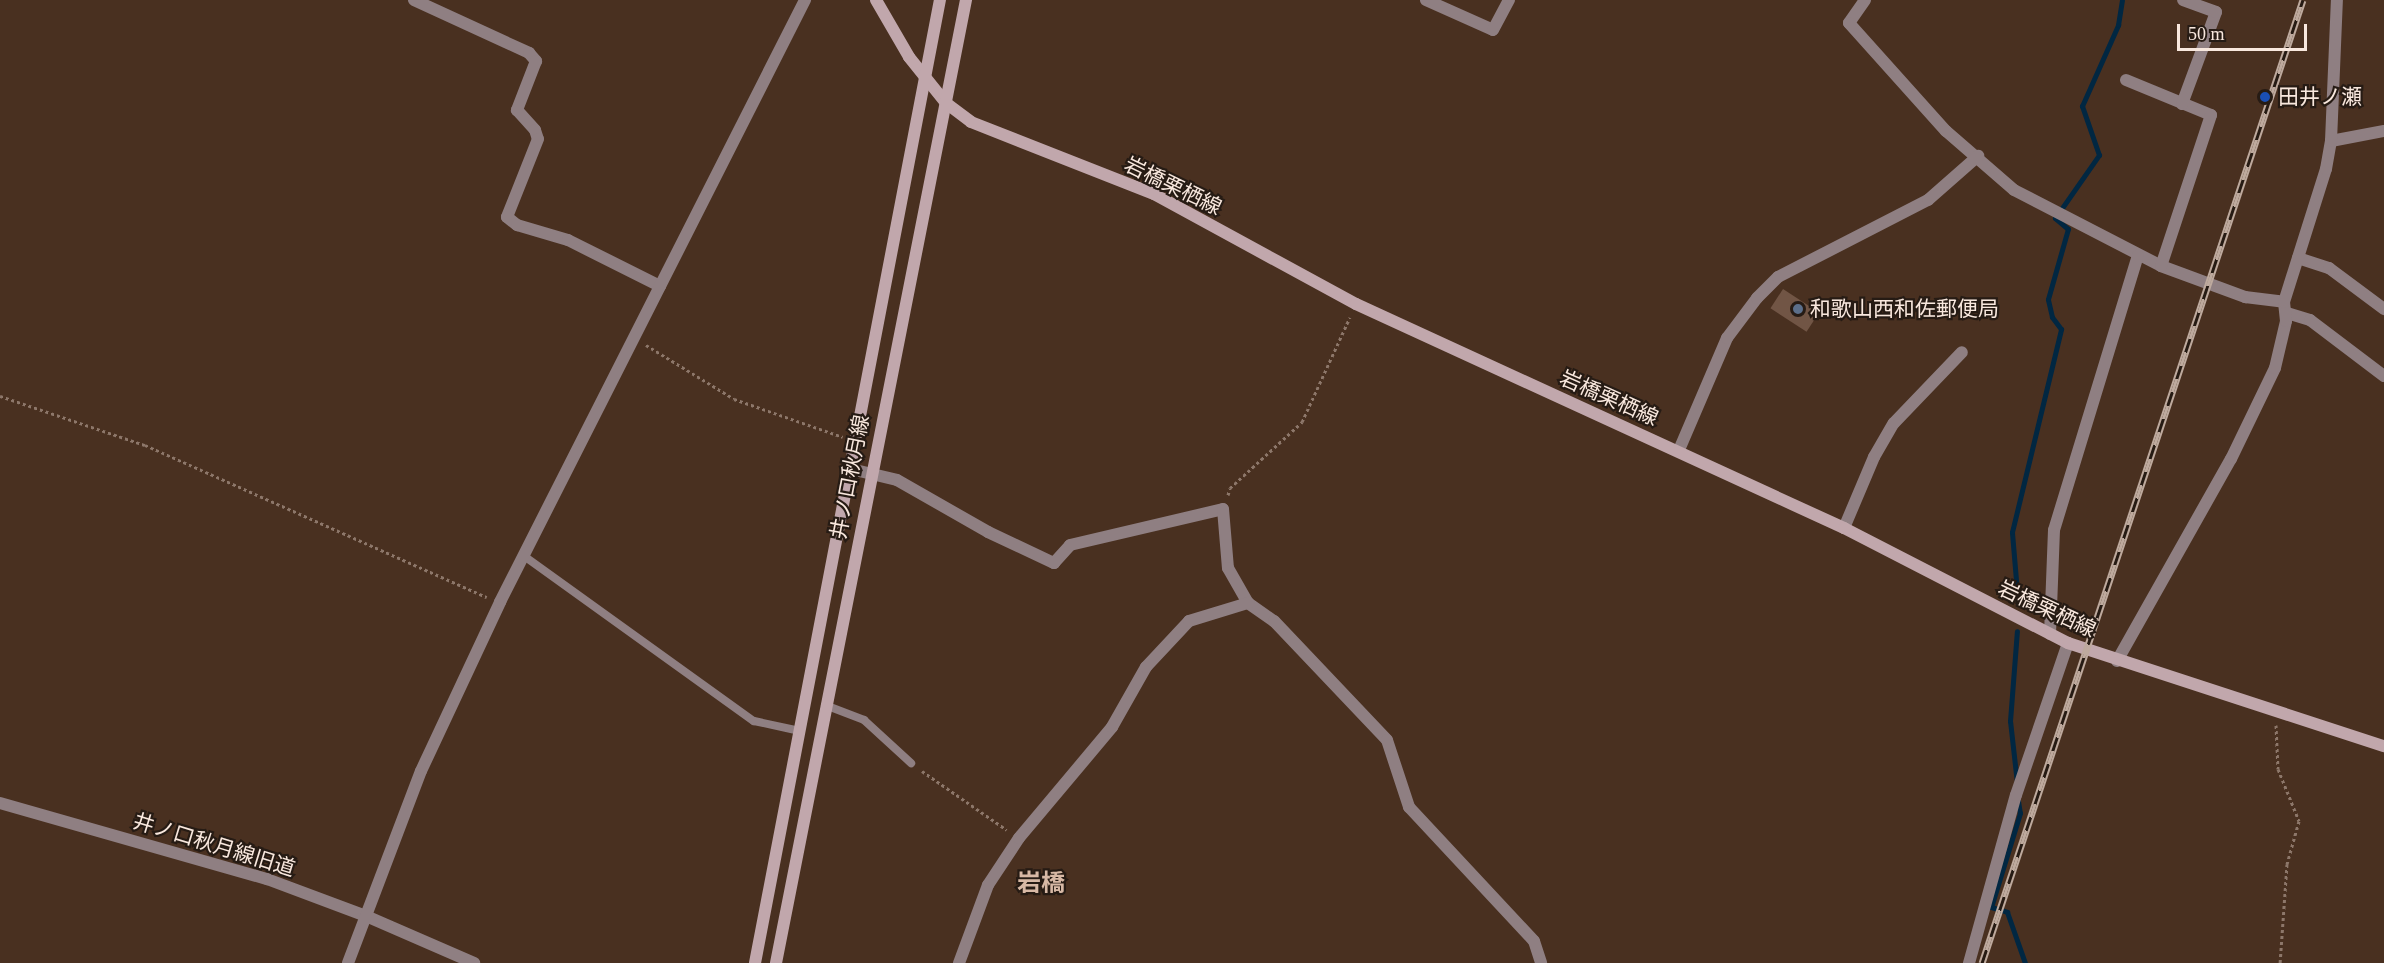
<!DOCTYPE html>
<meta charset="utf-8">
<style>
body{margin:0}
#map{position:relative;width:2384px;height:963px;overflow:hidden;background:#493020;font-family:"Times New Roman","Noto Sans JP",serif}
div>[style]{position:absolute}
[style*='--x']{left:calc(var(--x)*1px);top:calc(var(--y)*1px);width:calc(var(--w)*1px);rotate:calc(var(--a)*1deg)}
.stream>*{height:5px;margin:-2.5px;padding:0 2.5px;transform-origin:2.5px;border-radius:2.5px;background:#012742}
.building>*{inset:0;background:#715545;transform-origin:0 0}
.path>*{height:3px;margin-top:-1.5px;transform-origin:0;background:repeating-linear-gradient(90deg,#8d776a 0 3px,transparent 0 6px)}
.service>*{height:8px;margin:-4px;padding:0 4px;transform-origin:4px;border-radius:4px;background:#8f7f82}
.minor>*{height:12px;margin:-6px;padding:0 6px;transform-origin:6px;border-radius:6px;background:#8f7f82}
.tertiary>*{height:12px;margin:-6px;padding:0 6px;transform-origin:6px;border-radius:6px;background:#8f7f82}
.secondary>*{height:12px;margin:-6px;padding:0 6px;transform-origin:6px;border-radius:6px;background:#c1a7ac}
.rail>*{height:7px;margin-top:-3.5px;transform-origin:0;background:repeating-linear-gradient(90deg,#261b14 0 14px,#beaa9e 0 28px);box-sizing:border-box;border-block:2px solid #beaa9e}
.dots>*{width:16px;height:16px;translate:-50% -50%;box-sizing:border-box;border:3px solid #261b14;border-radius:50%}
span{translate:-50% -50%;white-space:nowrap;text-align:center;line-height:1.15;-webkit-text-stroke:4.5px #261b14;paint-order:stroke}
.poi-label{font-size:21px;color:#f9e8de}
.left{translate:0 -50%;text-align:left}
.street-label{font-size:21px;color:#f9e8de}
.quarter-label{font-size:24px;color:#d7b8a5;font-weight:700}
.scale{position:absolute;left:2177px;top:24px;width:130px;height:27px;box-sizing:border-box;border:3px solid #f9e8de;border-top:0;padding-left:8px;font-size:18px;line-height:21px;white-space:nowrap;color:#f9e8de;-webkit-text-stroke:4px #261b14;paint-order:stroke}
</style>
<div id="map">
<div class="stream">
<div style="--x:2018;--y:604;--w:72;--a:-94.8"></div>
<div style="--x:2012;--y:532;--w:209;--a:-76.4"></div>
<div style="--x:2061;--y:329;--w:15;--a:-127"></div>
<div style="--x:2052;--y:317;--w:18;--a:-103"></div>
<div style="--x:2048;--y:299;--w:73;--a:-74.1"></div>
<div style="--x:2068;--y:229;--w:17;--a:-140"></div>
<div style="--x:2055;--y:218;--w:77;--a:-55.1"></div>
<div style="--x:2099;--y:155;--w:52;--a:-109.1"></div>
<div style="--x:2082;--y:106;--w:89;--a:-66"></div>
<div style="--x:2118;--y:25;--w:25;--a:-81"></div>
<div style="--x:2017;--y:783;--w:62;--a:-96.4"></div>
<div style="--x:2010;--y:721;--w:90;--a:-85.6"></div>
<div style="--x:2018;--y:801;--w:12;--a:81"></div>
<div style="--x:2020;--y:813;--w:98;--a:107.1"></div>
<div style="--x:1991;--y:907;--w:17;--a:17"></div>
<div style="--x:2007;--y:912;--w:54;--a:70.6"></div>
</div>
<div class="building">
<div style="left:1783px;top:289px;width:43px;height:23px;rotate:33deg"></div>
</div>
<div class="path">
<div style="--x:646;--y:345;--w:103;--a:31.5"></div>
<div style="--x:734;--y:399;--w:115;--a:19.2"></div>
<div style="--x:0;--y:396;--w:153;--a:18.7"></div>
<div style="--x:145;--y:445;--w:374;--a:24"></div>
<div style="--x:1228;--y:495;--w:7;--a:-74"></div>
<div style="--x:1230;--y:488;--w:98;--a:-42.5"></div>
<div style="--x:1302;--y:422;--w:115;--a:-65.4"></div>
<div style="--x:2276;--y:725;--w:44;--a:87.4"></div>
<div style="--x:2278;--y:769;--w:56;--a:68"></div>
<div style="--x:2299;--y:821;--w:45;--a:105.6"></div>
<div style="--x:2287;--y:864;--w:99;--a:94"></div>
<div style="--x:922;--y:771;--w:103;--a:34.8"></div>
</div>
<div class="service">
<div style="--x:524;--y:556;--w:283;--a:35.7"></div>
<div style="--x:754;--y:721;--w:47;--a:12.3"></div>
<div style="--x:825;--y:705;--w:42;--a:21"></div>
<div style="--x:864;--y:720;--w:64;--a:42.5"></div>
</div>
<div class="minor">
<div style="--x:414;--y:0;--w:127;--a:24.7"></div>
<div style="--x:529;--y:53;--w:11;--a:49"></div>
<div style="--x:536;--y:61;--w:53;--a:111.2"></div>
<div style="--x:517;--y:110;--w:27;--a:48"></div>
<div style="--x:535;--y:130;--w:9;--a:72"></div>
<div style="--x:538;--y:139;--w:84;--a:111.7"></div>
<div style="--x:507;--y:217;--w:13;--a:39"></div>
<div style="--x:517;--y:225;--w:53;--a:16.4"></div>
<div style="--x:568;--y:240;--w:103;--a:26.6"></div>
<div style="--x:1426;--y:0;--w:73;--a:24.1"></div>
<div style="--x:1493;--y:30;--w:34;--a:-62"></div>
<div style="--x:1865;--y:0;--w:28;--a:125"></div>
<div style="--x:1849;--y:23;--w:145;--a:48.1"></div>
<div style="--x:1946;--y:131;--w:90;--a:40.9"></div>
<div style="--x:2014;--y:190;--w:165;--a:27.3"></div>
<div style="--x:2161;--y:266;--w:90;--a:20.3"></div>
<div style="--x:2245;--y:297;--w:39;--a:7"></div>
<div style="--x:2126;--y:80;--w:92;--a:22.4"></div>
<div style="--x:2211;--y:115;--w:159;--a:108.3"></div>
<div style="--x:2182;--y:104;--w:98;--a:-69.7"></div>
<div style="--x:2216;--y:12;--w:35;--a:-160"></div>
<div style="--x:2331;--y:141;--w:54;--a:-10.7"></div>
<div style="--x:2298;--y:258;--w:33;--a:18"></div>
<div style="--x:2329;--y:268;--w:69;--a:36.7"></div>
<div style="--x:2287;--y:313;--w:24;--a:17"></div>
<div style="--x:2310;--y:320;--w:93;--a:37.1"></div>
<div style="--x:1679;--y:450;--w:122;--a:-66.8"></div>
<div style="--x:1727;--y:338;--w:50;--a:-53.1"></div>
<div style="--x:1757;--y:298;--w:30;--a:-45"></div>
<div style="--x:1778;--y:277;--w:169;--a:-27.2"></div>
<div style="--x:1928;--y:200;--w:67;--a:-41.3"></div>
<div style="--x:851;--y:469;--w:47;--a:13.4"></div>
<div style="--x:897;--y:480;--w:105;--a:29.7"></div>
<div style="--x:988;--y:532;--w:73;--a:25.2"></div>
<div style="--x:1054;--y:563;--w:24;--a:-48"></div>
<div style="--x:1070;--y:545;--w:157;--a:-13.2"></div>
<div style="--x:1223;--y:509;--w:59;--a:85.2"></div>
<div style="--x:1228;--y:568;--w:40;--a:60.3"></div>
<div style="--x:1248;--y:603;--w:32;--a:35"></div>
<div style="--x:1274;--y:621;--w:164;--a:46.5"></div>
<div style="--x:1387;--y:740;--w:71;--a:71.8"></div>
<div style="--x:1409;--y:807;--w:183;--a:47"></div>
<div style="--x:1534;--y:941;--w:23;--a:72"></div>
<div style="--x:1844;--y:528;--w:77;--a:-67.1"></div>
<div style="--x:1874;--y:457;--w:39;--a:-60"></div>
<div style="--x:1894;--y:423;--w:98;--a:-46.2"></div>
<div style="--x:2050;--y:634;--w:104;--a:-87.8"></div>
<div style="--x:2054;--y:530;--w:287;--a:-73"></div>
<div style="--x:2117;--y:661;--w:232;--a:-60.6"></div>
<div style="--x:2231;--y:459;--w:101;--a:-64.2"></div>
<div style="--x:2275;--y:368;--w:48;--a:-76.8"></div>
<div style="--x:2286;--y:321;--w:19;--a:-96"></div>
<div style="--x:2284;--y:302;--w:139;--a:-72.5"></div>
<div style="--x:2326;--y:169;--w:28;--a:-80"></div>
<div style="--x:2331;--y:141;--w:141;--a:-87.6"></div>
<div style="--x:0;--y:803;--w:278;--a:15.9"></div>
<div style="--x:267;--y:879;--w:106;--a:20.5"></div>
<div style="--x:366;--y:916;--w:118;--a:23.5"></div>
<div style="--x:959;--y:963;--w:83;--a:-69.6"></div>
<div style="--x:988;--y:885;--w:56;--a:-56.6"></div>
<div style="--x:1019;--y:838;--w:145;--a:-50"></div>
<div style="--x:1112;--y:727;--w:69;--a:-60.5"></div>
<div style="--x:1146;--y:667;--w:63;--a:-46.9"></div>
<div style="--x:1189;--y:621;--w:62;--a:-17"></div>
<div style="--x:1969;--y:963;--w:174;--a:-74.4"></div>
<div style="--x:2016;--y:795;--w:161;--a:-71.1"></div>
</div>
<div class="tertiary">
<div style="--x:348;--y:963;--w:205;--a:-69.2"></div>
<div style="--x:421;--y:771;--w:187;--a:-64.9"></div>
<div style="--x:500;--y:602;--w:675;--a:-63.13"></div>
</div>
<div class="secondary">
<div style="--x:876;--y:0;--w:66;--a:59.9"></div>
<div style="--x:909;--y:57;--w:59;--a:51.2"></div>
<div style="--x:946;--y:103;--w:31;--a:37"></div>
<div style="--x:971;--y:122;--w:197;--a:21.5"></div>
<div style="--x:1154;--y:194;--w:230;--a:28.6"></div>
<div style="--x:1356;--y:304;--w:537;--a:24.66"></div>
<div style="--x:1844;--y:528;--w:252;--a:27.2"></div>
<div style="--x:2068;--y:643;--w:332;--a:18.1"></div>
<div style="--x:755;--y:963;--w:981;--a:-79.13"></div>
<div style="--x:776;--y:963;--w:982;--a:-78.84"></div>
</div>
<div class="rail">
<div style="--x:1982;--y:963;--w:1015;--a:-71.57"></div>
</div>
<div class="dots">
<div style="left:2265px;top:97px;background:#1a4fb4"></div>
<div style="left:1798px;top:309px;background:#5c6f8a"></div>
</div>
<div class="poi-label">
<span class="left" style="left:2278px;top:97px">田井ノ瀬</span>
<span class="left" style="left:1810px;top:309px">和歌山西和佐郵便局</span>
</div>
<div class="street-label">
<span style="left:1173px;top:186px;rotate:26deg">岩橋栗栖線</span>
<span style="left:1609px;top:398px;rotate:24deg">岩橋栗栖線</span>
<span style="left:850px;top:477px;rotate:-79deg">井ノ口秋月線</span>
<span style="left:2047px;top:609px;rotate:25deg">岩橋栗栖線</span>
<span style="left:214px;top:845px;rotate:17deg">井ノ口秋月線旧道</span>
</div>
<div class="quarter-label">
<span style="left:1041px;top:884px">岩橋</span>
</div>
<div class="scale">50 m</div>
</div>
